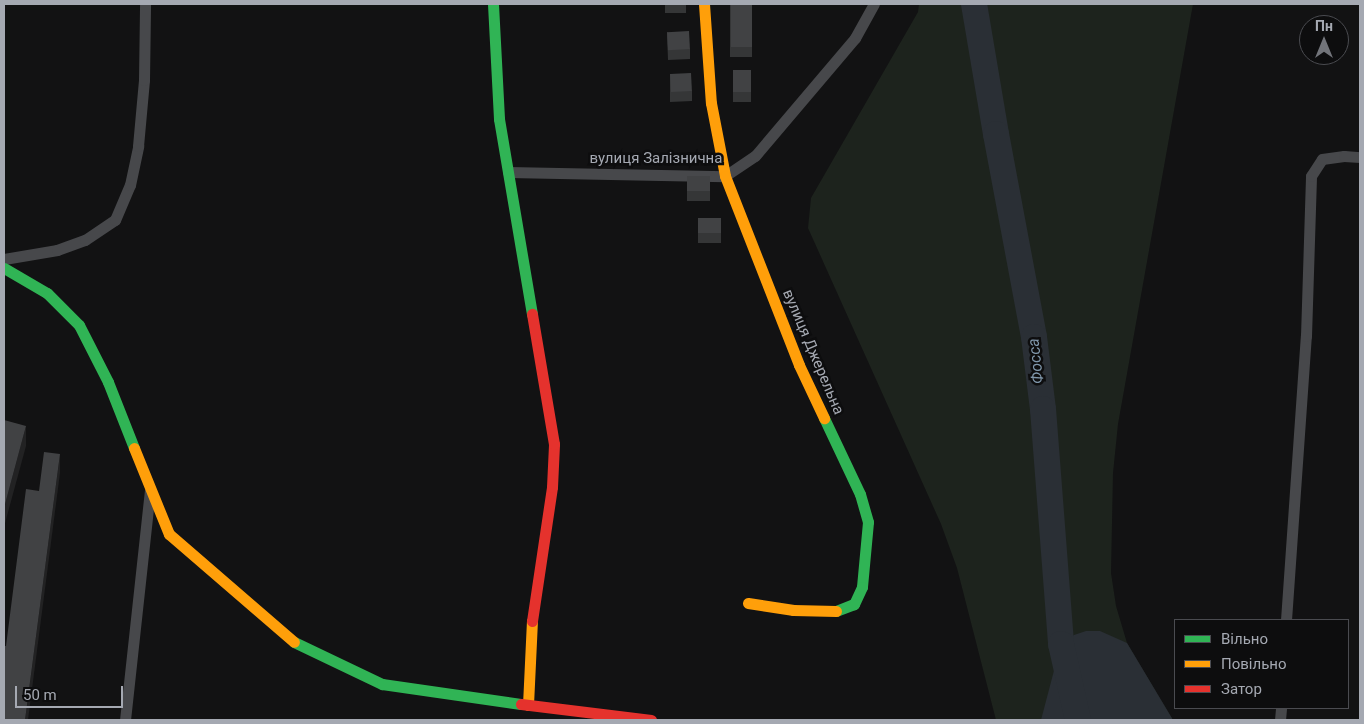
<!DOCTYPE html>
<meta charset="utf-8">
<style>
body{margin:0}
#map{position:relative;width:1364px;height:724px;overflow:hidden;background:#121213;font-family:Roboto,sans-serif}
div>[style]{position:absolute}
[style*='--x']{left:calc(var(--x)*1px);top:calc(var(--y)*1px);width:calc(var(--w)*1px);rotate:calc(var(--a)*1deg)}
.green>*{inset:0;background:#1d231d}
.water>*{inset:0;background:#2a2f35}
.river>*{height:26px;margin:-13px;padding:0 13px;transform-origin:13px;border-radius:13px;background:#2a2f35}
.street>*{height:11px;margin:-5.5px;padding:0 5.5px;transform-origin:5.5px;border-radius:5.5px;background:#47484b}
.fast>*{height:11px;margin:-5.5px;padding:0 5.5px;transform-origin:5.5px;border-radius:5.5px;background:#30b455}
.slow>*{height:11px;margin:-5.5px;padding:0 5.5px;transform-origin:5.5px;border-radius:5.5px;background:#ff9f0a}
.jam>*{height:11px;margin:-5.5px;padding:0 5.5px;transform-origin:5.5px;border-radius:5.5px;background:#e5322d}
.wall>*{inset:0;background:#353637;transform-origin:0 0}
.shaded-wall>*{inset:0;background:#222223}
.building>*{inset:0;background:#414244;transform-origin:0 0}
span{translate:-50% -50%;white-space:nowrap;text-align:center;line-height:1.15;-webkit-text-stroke:5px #0d0d0e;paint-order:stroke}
.street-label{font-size:15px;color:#a5a9b2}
.water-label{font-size:16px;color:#7f96aa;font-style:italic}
.frame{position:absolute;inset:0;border:5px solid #a5a9b2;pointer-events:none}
.legend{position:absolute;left:1174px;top:619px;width:175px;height:90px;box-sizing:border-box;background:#0d0d0e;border:1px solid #4a4b50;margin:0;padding:6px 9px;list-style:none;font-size:15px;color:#a5a9b2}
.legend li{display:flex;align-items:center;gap:10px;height:25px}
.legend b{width:25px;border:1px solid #4a4b50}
.north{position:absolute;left:1299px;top:15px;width:50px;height:50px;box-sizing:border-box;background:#0d0d0e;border:1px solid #4a4b50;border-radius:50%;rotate:0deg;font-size:14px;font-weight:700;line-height:20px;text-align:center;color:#a5a9b2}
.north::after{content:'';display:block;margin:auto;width:18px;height:22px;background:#72747a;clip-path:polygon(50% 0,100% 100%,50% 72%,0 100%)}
.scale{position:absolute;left:15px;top:686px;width:108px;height:22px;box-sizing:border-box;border:2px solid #a5a9b2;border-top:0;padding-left:6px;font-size:15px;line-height:18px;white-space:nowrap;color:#a5a9b2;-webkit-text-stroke:4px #0d0d0e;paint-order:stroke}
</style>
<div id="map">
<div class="green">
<div style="clip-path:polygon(919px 4px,1193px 4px,1118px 424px,1113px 473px,1111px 573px,1116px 606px,1127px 643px,1173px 720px,996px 720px,957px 568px,941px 524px,808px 228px,811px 198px,918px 12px)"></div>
</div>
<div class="water">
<div style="clip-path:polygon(1086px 631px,1100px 631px,1127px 643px,1173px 720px,1041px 720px,1061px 644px,1074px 635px)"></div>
</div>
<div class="river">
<div style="--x:974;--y:4;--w:132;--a:80.4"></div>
<div style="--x:996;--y:134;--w:207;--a:79.4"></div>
<div style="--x:1034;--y:337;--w:73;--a:82.9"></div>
<div style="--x:1043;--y:409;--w:236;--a:85.6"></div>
<div style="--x:1061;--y:644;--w:78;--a:77.4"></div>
</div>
<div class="street">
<div style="--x:508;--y:172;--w:217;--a:1.1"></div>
<div style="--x:725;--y:176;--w:36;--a:-34"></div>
<div style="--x:755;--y:156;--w:155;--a:-49.7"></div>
<div style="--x:855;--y:38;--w:39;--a:-61"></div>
<div style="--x:4;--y:259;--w:54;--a:-9.6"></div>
<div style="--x:57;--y:250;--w:30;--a:-20"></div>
<div style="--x:85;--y:240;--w:36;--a:-34"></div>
<div style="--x:115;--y:220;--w:38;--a:-67"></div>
<div style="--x:130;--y:185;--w:40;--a:-78"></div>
<div style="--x:138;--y:146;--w:66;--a:-84.8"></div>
<div style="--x:144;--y:80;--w:76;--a:-89.2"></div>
<div style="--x:1286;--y:620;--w:285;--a:-86"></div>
<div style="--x:1306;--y:336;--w:160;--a:-88.2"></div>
<div style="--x:1311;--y:176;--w:20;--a:-57"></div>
<div style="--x:1322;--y:159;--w:22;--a:-8"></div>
<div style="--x:1344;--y:156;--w:16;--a:4"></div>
<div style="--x:125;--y:720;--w:230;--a:-83.8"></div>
<div style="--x:1280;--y:720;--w:12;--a:-85"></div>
</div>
<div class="fast">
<div style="--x:493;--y:4;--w:115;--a:87"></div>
<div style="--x:499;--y:119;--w:198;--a:80.4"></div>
<div style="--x:4;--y:268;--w:50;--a:30.2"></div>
<div style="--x:47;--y:293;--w:45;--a:45"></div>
<div style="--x:79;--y:325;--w:64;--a:63"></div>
<div style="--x:108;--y:382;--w:71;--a:68.5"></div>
<div style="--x:824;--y:418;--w:84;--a:64.7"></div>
<div style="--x:860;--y:494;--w:29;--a:74"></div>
<div style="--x:868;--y:522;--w:65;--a:95.3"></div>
<div style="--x:862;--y:587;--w:19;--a:115"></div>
<div style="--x:854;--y:604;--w:19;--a:159"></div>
<div style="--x:294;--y:642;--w:98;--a:25.5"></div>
<div style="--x:382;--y:684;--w:140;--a:8.2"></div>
</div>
<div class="slow">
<div style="--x:704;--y:4;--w:99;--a:86"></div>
<div style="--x:711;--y:103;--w:74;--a:79.1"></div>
<div style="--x:725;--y:176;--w:203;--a:68.6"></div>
<div style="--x:799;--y:365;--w:59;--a:64.7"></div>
<div style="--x:134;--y:448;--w:93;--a:67.9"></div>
<div style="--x:169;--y:534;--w:165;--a:40.8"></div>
<div style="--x:748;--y:603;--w:46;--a:8.8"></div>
<div style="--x:793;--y:610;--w:43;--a:1.3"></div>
<div style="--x:528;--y:705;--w:84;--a:-87.3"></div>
</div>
<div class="jam">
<div style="--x:532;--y:621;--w:135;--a:-81.5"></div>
<div style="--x:552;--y:487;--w:43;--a:-87.3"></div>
<div style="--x:554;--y:444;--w:132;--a:-99.6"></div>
<div style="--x:521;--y:704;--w:131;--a:7"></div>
</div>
<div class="wall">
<div style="left:665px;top:4px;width:21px;height:9px"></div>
<div style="left:730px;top:4px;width:22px;height:53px"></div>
<div style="clip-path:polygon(667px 32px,690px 49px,690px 59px,668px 60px)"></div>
<div style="left:733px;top:70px;width:18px;height:32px"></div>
<div style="clip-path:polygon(670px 74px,692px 91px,692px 101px,670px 102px)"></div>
<div style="left:687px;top:176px;width:23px;height:25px"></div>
<div style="left:698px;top:218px;width:23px;height:25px"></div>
</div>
<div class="shaded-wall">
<div style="clip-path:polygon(26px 426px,26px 446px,4px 527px,4px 508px)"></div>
<div style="clip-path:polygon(60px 454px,60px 473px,28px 720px,25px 720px)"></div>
</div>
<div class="building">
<div style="left:731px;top:4px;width:21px;height:43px"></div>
<div style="left:689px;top:31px;width:18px;height:22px;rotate:87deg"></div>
<div style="left:733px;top:70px;width:18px;height:22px"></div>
<div style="left:691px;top:73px;width:18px;height:21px;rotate:87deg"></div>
<div style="left:687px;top:176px;width:23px;height:15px"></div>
<div style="left:698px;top:218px;width:23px;height:15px"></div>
<div style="clip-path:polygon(4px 420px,26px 426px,4px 508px)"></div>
<div style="clip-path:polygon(44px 452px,60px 454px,25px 720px,4px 720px,4px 646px,6px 646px,26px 489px,39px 491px)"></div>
</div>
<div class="street-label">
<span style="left:656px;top:159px">вулиця Залізнична</span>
<span style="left:813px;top:352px;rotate:67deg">вулиця Джерельна</span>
</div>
<div class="water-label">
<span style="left:1036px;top:361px;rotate:-96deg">Фосса</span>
</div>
<div class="frame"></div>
<ul class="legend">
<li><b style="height:6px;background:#30b455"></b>Вільно</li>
<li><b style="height:6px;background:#ff9f0a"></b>Повільно</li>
<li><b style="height:6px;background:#e5322d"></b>Затор</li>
</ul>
<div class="north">Пн</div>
<div class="scale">50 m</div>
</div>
